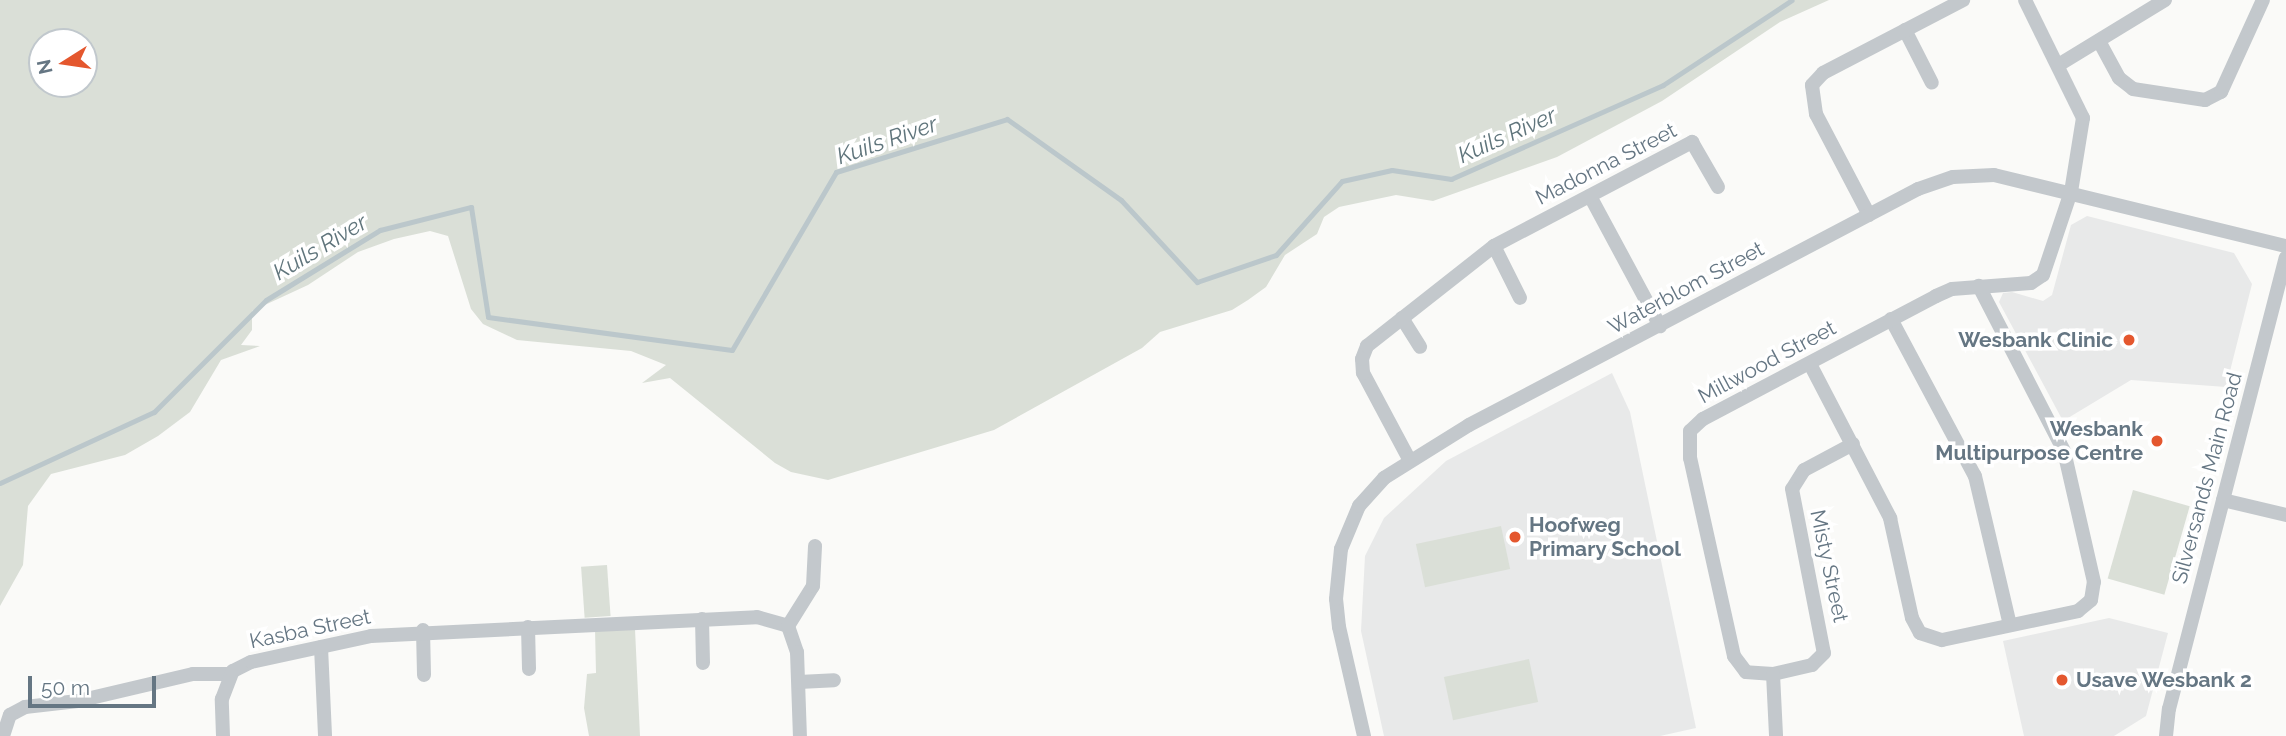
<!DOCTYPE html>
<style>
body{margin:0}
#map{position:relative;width:2286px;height:736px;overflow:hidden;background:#fafaf8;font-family:Raleway,sans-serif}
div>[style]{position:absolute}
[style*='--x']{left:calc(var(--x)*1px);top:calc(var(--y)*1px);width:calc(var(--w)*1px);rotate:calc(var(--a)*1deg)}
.built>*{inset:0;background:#e8e9e9}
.green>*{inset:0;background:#dadfd7;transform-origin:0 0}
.stream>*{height:5px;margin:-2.5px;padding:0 2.5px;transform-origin:2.5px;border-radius:2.5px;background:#bbc7cb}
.minor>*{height:14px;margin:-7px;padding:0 7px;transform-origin:7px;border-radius:7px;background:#c3c8cc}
.dots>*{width:19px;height:19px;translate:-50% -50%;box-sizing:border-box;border:4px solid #fff;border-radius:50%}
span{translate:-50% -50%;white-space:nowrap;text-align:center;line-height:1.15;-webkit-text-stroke:7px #fff;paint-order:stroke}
.street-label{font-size:21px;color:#657683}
.poi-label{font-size:21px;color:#657683;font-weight:700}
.right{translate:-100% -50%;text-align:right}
.left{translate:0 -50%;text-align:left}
.water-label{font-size:23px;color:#60757c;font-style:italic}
.north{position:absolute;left:28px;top:28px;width:70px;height:70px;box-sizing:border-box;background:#fff;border:2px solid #c1c8cd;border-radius:50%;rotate:258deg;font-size:19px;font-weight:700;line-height:28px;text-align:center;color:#657683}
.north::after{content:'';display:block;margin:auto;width:24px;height:32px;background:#e4572e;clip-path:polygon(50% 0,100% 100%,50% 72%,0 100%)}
.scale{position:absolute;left:28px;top:676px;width:128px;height:32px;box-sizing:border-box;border:4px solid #657683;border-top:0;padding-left:9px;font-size:21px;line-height:24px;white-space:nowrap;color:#657683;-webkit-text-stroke:5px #fff;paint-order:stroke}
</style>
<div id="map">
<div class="built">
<div style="clip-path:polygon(2087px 216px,2234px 253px,2252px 284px,2226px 387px,2131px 380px,2063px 421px,1999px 302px,2003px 293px,2012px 292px,2043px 301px,2052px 295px,2071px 225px)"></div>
<div style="clip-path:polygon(1612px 373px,1630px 412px,1696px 728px,1660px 736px,1384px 736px,1361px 631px,1365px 556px,1384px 518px,1446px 461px)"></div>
<div style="clip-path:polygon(2109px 618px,2168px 633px,2146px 716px,2114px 736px,2024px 736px,2003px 641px)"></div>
</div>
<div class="green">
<div style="clip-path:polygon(evenodd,0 0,1829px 0,1780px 22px,1662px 101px,1557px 157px,1433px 201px,1396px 195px,1339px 207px,1324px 217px,1317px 234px,1285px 255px,1266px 287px,1248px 300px,1232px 310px,1160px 332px,1142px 348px,994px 430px,828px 480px,791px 472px,775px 463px,670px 378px,642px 383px,666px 365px,631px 351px,517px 340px,483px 324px,471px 309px,448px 236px,430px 231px,394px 239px,358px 252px,308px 285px,252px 311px,252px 330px,241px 345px,260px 346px,221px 360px,190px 412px,158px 436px,125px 455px,51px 474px,28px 506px,23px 565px,0 606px,0 0,42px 42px,84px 42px,84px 84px,42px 84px,42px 42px)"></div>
<div style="left:2133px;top:490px;width:59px;height:92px;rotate:16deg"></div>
<div style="left:1501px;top:526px;width:44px;height:87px;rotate:78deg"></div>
<div style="left:607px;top:565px;width:51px;height:26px;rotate:86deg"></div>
<div style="clip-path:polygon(595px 629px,635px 629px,640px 736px,589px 736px,584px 708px,587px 674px,596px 673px)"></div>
<div style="left:1529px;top:659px;width:44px;height:87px;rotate:78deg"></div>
</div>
<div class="stream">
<div style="--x:0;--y:483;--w:170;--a:-24.8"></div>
<div style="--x:154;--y:412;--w:158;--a:-45"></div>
<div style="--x:266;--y:300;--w:134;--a:-31.6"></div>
<div style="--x:380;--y:230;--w:94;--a:-14.2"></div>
<div style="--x:471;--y:207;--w:111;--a:81.2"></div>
<div style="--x:488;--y:317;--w:246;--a:7.7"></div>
<div style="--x:732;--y:350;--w:206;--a:-59.7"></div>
<div style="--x:836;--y:172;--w:179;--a:-17.2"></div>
<div style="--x:1007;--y:119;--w:140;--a:35.4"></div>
<div style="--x:1121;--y:200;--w:112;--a:47.2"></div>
<div style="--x:1197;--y:282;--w:83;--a:-18.9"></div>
<div style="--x:1276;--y:255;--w:99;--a:-48.3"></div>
<div style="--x:1342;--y:181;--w:51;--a:-12.4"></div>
<div style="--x:1392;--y:170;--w:60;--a:8.7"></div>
<div style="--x:1451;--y:179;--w:232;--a:-23.9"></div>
<div style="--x:1663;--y:85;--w:154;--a:-33.4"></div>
</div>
<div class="minor">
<div style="--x:1905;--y:30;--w:59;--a:63"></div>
<div style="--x:2099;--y:41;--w:42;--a:61.6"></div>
<div style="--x:2119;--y:78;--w:18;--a:38"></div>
<div style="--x:2133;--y:89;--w:73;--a:8.7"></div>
<div style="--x:2205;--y:100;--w:18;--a:-27"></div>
<div style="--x:2221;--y:92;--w:101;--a:-65.5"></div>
<div style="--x:2060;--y:64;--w:123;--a:-31.4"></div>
<div style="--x:1590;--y:196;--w:148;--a:61.7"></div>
<div style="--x:1869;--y:215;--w:114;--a:-117.7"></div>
<div style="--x:1816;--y:114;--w:29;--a:-98"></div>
<div style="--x:1812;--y:85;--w:16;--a:-47"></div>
<div style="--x:1823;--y:73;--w:158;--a:-27.5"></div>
<div style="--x:1494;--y:246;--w:58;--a:63.4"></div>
<div style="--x:1402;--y:318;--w:34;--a:58"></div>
<div style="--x:1891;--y:319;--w:178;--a:61.9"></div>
<div style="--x:1975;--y:476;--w:153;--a:76.8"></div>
<div style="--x:1810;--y:364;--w:174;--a:62.5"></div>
<div style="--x:1890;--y:518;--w:102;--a:77.6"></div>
<div style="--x:1912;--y:618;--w:17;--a:62"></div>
<div style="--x:1920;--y:633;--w:23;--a:18"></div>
<div style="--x:1942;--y:640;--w:139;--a:-12"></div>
<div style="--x:2078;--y:611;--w:17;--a:-40"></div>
<div style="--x:2091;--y:600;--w:18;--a:-81"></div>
<div style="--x:2094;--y:582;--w:134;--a:-102.9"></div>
<div style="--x:2064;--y:451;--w:186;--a:-117.3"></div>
<div style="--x:1853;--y:444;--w:55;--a:152"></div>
<div style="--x:1804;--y:470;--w:22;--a:122"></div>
<div style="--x:1792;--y:489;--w:167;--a:79"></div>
<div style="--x:1824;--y:653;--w:17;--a:135"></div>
<div style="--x:1812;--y:665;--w:40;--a:167"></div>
<div style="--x:1773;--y:674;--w:27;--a:-176"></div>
<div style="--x:1746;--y:672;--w:20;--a:-127"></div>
<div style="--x:1734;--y:656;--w:203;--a:-102.5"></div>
<div style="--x:1690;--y:458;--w:27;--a:-90"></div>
<div style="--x:1690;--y:431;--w:18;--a:-43"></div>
<div style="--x:1703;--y:419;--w:263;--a:-27.8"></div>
<div style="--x:1936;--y:296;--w:17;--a:-24"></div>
<div style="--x:1952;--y:289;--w:79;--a:-4.3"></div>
<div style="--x:2031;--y:283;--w:14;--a:-34"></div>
<div style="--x:2043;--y:275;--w:88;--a:-71.4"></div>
<div style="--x:2071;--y:192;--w:75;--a:-80.8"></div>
<div style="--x:2083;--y:118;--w:131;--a:-116.2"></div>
<div style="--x:1409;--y:459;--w:98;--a:-118.1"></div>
<div style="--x:1363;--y:373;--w:14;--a:-94"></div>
<div style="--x:1362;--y:359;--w:14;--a:-69"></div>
<div style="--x:1367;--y:346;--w:162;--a:-38.2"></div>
<div style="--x:1494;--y:246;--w:224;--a:-27.7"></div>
<div style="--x:1692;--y:142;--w:52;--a:60"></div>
<div style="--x:2223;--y:500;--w:65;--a:13.4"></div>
<div style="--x:702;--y:619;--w:44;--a:88.7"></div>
<div style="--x:788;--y:626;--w:28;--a:71"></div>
<div style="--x:797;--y:652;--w:84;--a:88"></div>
<div style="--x:528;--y:627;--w:42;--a:88.6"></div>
<div style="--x:423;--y:630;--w:45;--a:88.7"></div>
<div style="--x:321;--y:647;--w:89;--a:87.4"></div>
<div style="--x:1773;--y:674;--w:62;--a:87.2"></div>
<div style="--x:799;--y:682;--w:35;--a:-3"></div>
<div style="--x:3;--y:736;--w:22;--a:-72"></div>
<div style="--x:10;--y:715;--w:17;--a:-28"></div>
<div style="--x:25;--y:707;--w:53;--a:-6.5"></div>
<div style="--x:78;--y:701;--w:118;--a:-13.2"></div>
<div style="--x:193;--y:674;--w:36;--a:0"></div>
<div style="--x:223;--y:736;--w:37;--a:-92"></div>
<div style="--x:222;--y:699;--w:30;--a:-69"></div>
<div style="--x:233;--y:671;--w:20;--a:-27"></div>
<div style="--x:251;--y:662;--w:123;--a:-12.2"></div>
<div style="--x:371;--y:636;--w:386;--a:-2.8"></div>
<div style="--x:757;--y:617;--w:32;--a:16"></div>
<div style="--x:788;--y:626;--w:47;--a:-58"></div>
<div style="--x:813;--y:586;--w:40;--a:-87.1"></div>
<div style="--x:1364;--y:736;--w:112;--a:-102.9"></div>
<div style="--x:1339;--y:627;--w:28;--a:-96"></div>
<div style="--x:1336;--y:599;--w:50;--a:-84.3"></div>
<div style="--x:1341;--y:549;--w:47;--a:-67.3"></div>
<div style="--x:1359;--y:506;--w:38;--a:-48"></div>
<div style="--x:1384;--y:478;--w:100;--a:-31.9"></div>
<div style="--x:1469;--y:425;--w:507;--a:-27.73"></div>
<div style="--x:1918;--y:189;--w:37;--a:-19"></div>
<div style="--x:1953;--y:177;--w:41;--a:-2.8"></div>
<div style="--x:1994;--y:175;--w:301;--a:13.7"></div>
<div style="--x:2166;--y:736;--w:27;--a:-84"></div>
<div style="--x:2169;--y:709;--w:466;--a:-75.5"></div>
</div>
<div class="dots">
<div style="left:2129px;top:340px;background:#e4572e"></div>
<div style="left:2157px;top:441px;background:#e4572e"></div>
<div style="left:1515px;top:537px;background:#e4572e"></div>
<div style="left:2062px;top:680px;background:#e4572e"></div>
</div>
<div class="street-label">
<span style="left:1606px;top:164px;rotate:-27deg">Madonna Street</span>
<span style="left:1686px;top:288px;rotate:-28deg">Waterblom Street</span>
<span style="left:1767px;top:362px;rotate:-28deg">Millwood Street</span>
<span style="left:2207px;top:478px;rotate:-75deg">Silversands Main Road</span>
<span style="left:1829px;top:566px;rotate:78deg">Misty Street</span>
<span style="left:310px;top:629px;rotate:-12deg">Kasba Street</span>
</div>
<div class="poi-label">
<span class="right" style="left:2113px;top:340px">Wesbank Clinic</span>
<span class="right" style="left:2143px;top:441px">Wesbank<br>Multipurpose Centre</span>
<span class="left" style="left:1529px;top:537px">Hoofweg<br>Primary School</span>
<span class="left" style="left:2076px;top:680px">Usave Wesbank 2</span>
</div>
<div class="water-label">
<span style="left:1507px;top:135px;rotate:-24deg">Kuils River</span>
<span style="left:887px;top:140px;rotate:-19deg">Kuils River</span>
<span style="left:320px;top:247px;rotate:-31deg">Kuils River</span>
</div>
<div class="north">N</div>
<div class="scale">50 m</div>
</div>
